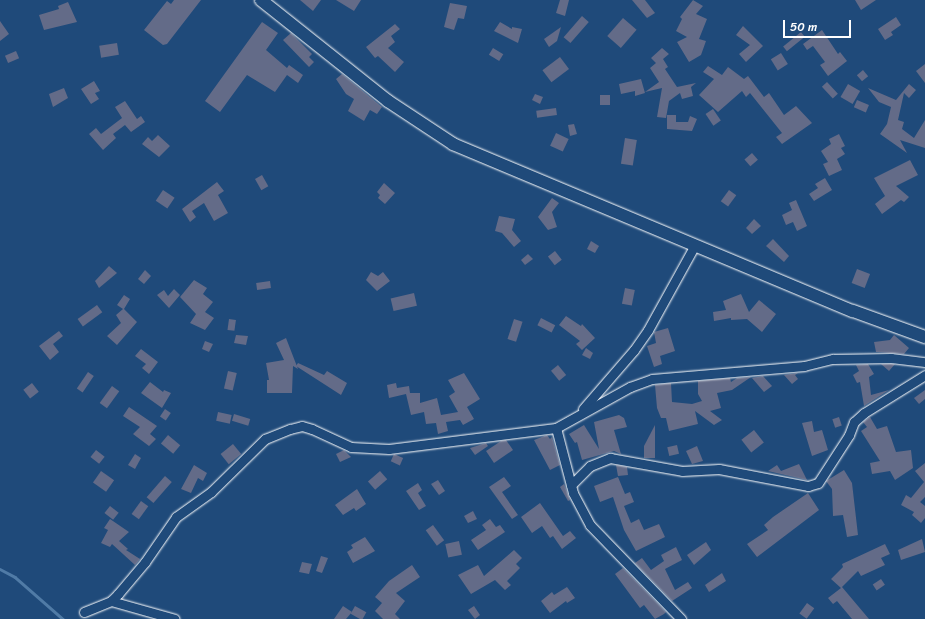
<!DOCTYPE html>
<style>
body{margin:0}
#map{position:relative;width:925px;height:619px;overflow:hidden;background:#1f4a7a;font-family:Sriracha,sans-serif}
div>[style]{position:absolute}
[style*='--x']{left:calc(var(--x)*1px);top:calc(var(--y)*1px);width:calc(var(--w)*1px);rotate:calc(var(--a)*1deg)}
.stream>*{height:2.5px;margin:-1.25px;padding:0 1.25px;transform-origin:1.25px;border-radius:1.25px;background:#507ba6}
.building>*{inset:0;background:#636b88;transform-origin:0 0}
.roads{filter:drop-shadow(0 0 1px #fff) drop-shadow(0 0 1px #fff)}
.minor>*{height:9px;margin:-4.5px;padding:0 4.5px;transform-origin:4.5px;border-radius:4.5px;background:#1f4a7a}
.major>*{height:12px;margin:-6px;padding:0 6px;transform-origin:6px;border-radius:6px;background:#1f4a7a}
span{translate:-50% -50%;white-space:nowrap;text-align:center;line-height:1.15;-webkit-text-stroke:3.5px #1f4a7a;paint-order:stroke}
.scale{position:absolute;left:783px;top:20px;width:68px;height:18px;box-sizing:border-box;border:2px solid #fff;border-top:0;padding-left:5px;font-size:12px;line-height:14px;white-space:nowrap;color:#fff;-webkit-text-stroke:3px #1f4a7a;paint-order:stroke}
</style>
<div id="map">
<div class="stream">
<div style="--x:0;--y:569;--w:17;--a:28"></div>
<div style="--x:15;--y:577;--w:64;--a:41.2"></div>
</div>
<div class="building">
<div style="clip-path:polygon(174px 0,201px 0,167px 44px,163px 45px,144px 30px,167px 1px,171px 4px)"></div>
<div style="clip-path:polygon(300px 0,321px 0,313px 11px)"></div>
<div style="clip-path:polygon(336px 0,361px 0,354px 11px)"></div>
<div style="clip-path:polygon(560px 0,569px 0,565px 16px,556px 13px)"></div>
<div style="clip-path:polygon(632px 0,645px 0,655px 13px,647px 18px)"></div>
<div style="clip-path:polygon(693px 0,703px 6px,696px 14px,707px 19px,699px 39px,706px 41px,701px 55px,689px 62px,677px 42px,687px 37px,676px 31px,682px 19px,680px 17px)"></div>
<div style="clip-path:polygon(855px 0,876px 0,861px 10px)"></div>
<div style="clip-path:polygon(68px 2px,77px 22px,44px 30px,39px 15px,59px 9px,58px 6px)"></div>
<div style="clip-path:polygon(450px 3px,467px 6px,464px 19px,458px 18px,454px 30px,444px 27px)"></div>
<div style="left:582px;top:16px;width:9px;height:28px;rotate:41deg"></div>
<div style="clip-path:polygon(896px 17px,901px 25px,891px 32px,893px 35px,885px 40px,878px 29px)"></div>
<div style="left:623px;top:18px;width:18px;height:24px;rotate:41deg"></div>
<div style="clip-path:polygon(0 21px,9px 34px,0 41px)"></div>
<div style="clip-path:polygon(262px 22px,278px 33px,266px 50px,287px 68px,289px 65px,303px 75px,298px 83px,287px 75px,275px 92px,247px 75px,220px 112px,205px 101px)"></div>
<div style="clip-path:polygon(500px 22px,512px 29px,512px 27px,522px 29px,518px 43px,494px 31px)"></div>
<div style="clip-path:polygon(395px 24px,400px 29px,391px 36px,395px 42px,388px 48px,404px 62px,395px 72px,378px 56px,375px 58px,366px 47px)"></div>
<div style="clip-path:polygon(743px 26px,763px 46px,746px 62px,739px 54px,750px 45px,736px 35px)"></div>
<div style="clip-path:polygon(561px 27px,557px 41px,549px 47px,544px 39px)"></div>
<div style="clip-path:polygon(822px 30px,838px 54px,840px 52px,847px 61px,828px 76px,820px 65px,825px 62px,813px 46px,807px 50px,803px 44px)"></div>
<div style="left:801px;top:32px;width:6px;height:23px;rotate:51deg"></div>
<div style="clip-path:polygon(291px 33px,312px 54px,309px 57px,314px 62px,309px 67px,283px 40px)"></div>
<div style="left:117px;top:43px;width:12px;height:18px;rotate:81deg"></div>
<div style="left:493px;top:48px;width:12px;height:8px;rotate:31deg"></div>
<div style="clip-path:polygon(662px 48px,669px 54px,663px 59px,668px 67px,665px 69px,677px 87px,696px 83px,691px 87px,693px 96px,682px 99px,680px 93px,669px 101px,666px 118px,657px 117px,662px 88px,645px 92px,659px 82px,650px 68px,656px 63px,651px 58px)"></div>
<div style="left:16px;top:51px;width:8px;height:12px;rotate:67deg"></div>
<div style="left:781px;top:53px;width:13px;height:12px;rotate:58deg"></div>
<div style="left:560px;top:57px;width:15px;height:22px;rotate:53deg"></div>
<div style="clip-path:polygon(925px 64px,925px 83px,916px 71px)"></div>
<div style="clip-path:polygon(708px 66px,722px 75px,728px 67px,744px 79px,748px 76px,764px 97px,769px 93px,784px 115px,796px 106px,812px 123px,782px 144px,776px 137px,782px 133px,750px 93px,746px 97px,742px 91px,718px 112px,699px 95px,714px 79px,703px 72px)"></div>
<div style="left:863px;top:70px;width:8px;height:8px;rotate:50deg"></div>
<div style="clip-path:polygon(342px 74px,382px 107px,377px 114px,370px 110px,364px 121px,348px 111px,354px 99px,346px 94px,336px 79px)"></div>
<div style="clip-path:polygon(641px 79px,645px 93px,635px 96px,635px 91px,621px 94px,619px 84px)"></div>
<div style="clip-path:polygon(94px 81px,100px 91px,95px 93px,99px 99px,91px 104px,81px 89px)"></div>
<div style="left:827px;top:82px;width:16px;height:7px;rotate:47deg"></div>
<div style="left:848px;top:84px;width:14px;height:15px;rotate:30deg"></div>
<div style="clip-path:polygon(909px 84px,916px 90px,909px 98px,904px 93px,898px 120px,904px 122px,902px 129px,914px 138px,925px 120px,925px 148px,900px 140px,907px 153px,880px 134px,887px 124px,891px 107px,879px 102px,868px 88px,896px 100px)"></div>
<div style="clip-path:polygon(64px 88px,68px 98px,53px 107px,49px 94px)"></div>
<div style="clip-path:polygon(535px 94px,543px 97px,540px 104px,532px 100px)"></div>
<div style="left:600px;top:95px;width:10px;height:10px"></div>
<div style="left:857px;top:100px;width:13px;height:8px;rotate:23deg"></div>
<div style="clip-path:polygon(125px 101px,137px 119px,141px 116px,145px 122px,131px 132px,125px 125px,113px 134px,116px 138px,103px 150px,89px 134px,96px 128px,101px 134px,122px 118px,115px 107px)"></div>
<div style="left:556px;top:108px;width:7px;height:20px;rotate:82deg"></div>
<div style="left:713px;top:109px;width:14px;height:9px;rotate:56deg"></div>
<div style="clip-path:polygon(667px 115px,676px 115px,676px 122px,688px 122px,690px 116px,697px 119px,692px 131px,667px 129px)"></div>
<div style="clip-path:polygon(574px 124px,577px 134px,570px 136px,568px 125px)"></div>
<div style="left:556px;top:133px;width:14px;height:14px;rotate:25deg"></div>
<div style="clip-path:polygon(839px 134px,845px 146px,841px 148px,845px 154px,837px 159px,842px 170px,829px 176px,823px 164px,828px 162px,821px 151px,831px 144px,829px 139px)"></div>
<div style="clip-path:polygon(158px 135px,170px 146px,159px 157px,142px 144px,148px 137px,152px 141px)"></div>
<div style="left:625px;top:138px;width:12px;height:26px;rotate:9deg"></div>
<div style="left:752px;top:153px;width:9px;height:10px;rotate:49deg"></div>
<div style="clip-path:polygon(910px 160px,918px 175px,896px 186px,909px 197px,904px 202px,901px 200px,882px 214px,875px 204px,885px 196px,874px 178px)"></div>
<div style="left:262px;top:175px;width:13px;height:8px;rotate:61deg"></div>
<div style="clip-path:polygon(825px 178px,832px 190px,814px 201px,809px 194px,818px 188px,815px 184px)"></div>
<div style="clip-path:polygon(217px 182px,224px 191px,218px 195px,228px 213px,214px 221px,204px 203px,192px 211px,196px 217px,190px 222px,182px 209px)"></div>
<div style="clip-path:polygon(384px 183px,395px 193px,385px 204px,378px 198px,380px 195px,377px 192px)"></div>
<div style="left:163px;top:190px;width:14px;height:13px;rotate:34deg"></div>
<div style="left:729px;top:190px;width:9px;height:14px;rotate:36deg"></div>
<div style="clip-path:polygon(552px 198px,559px 203px,552px 212px,557px 227px,548px 230px,538px 217px)"></div>
<div style="clip-path:polygon(796px 200px,807px 226px,797px 231px,793px 222px,786px 225px,782px 215px,792px 210px,789px 203px)"></div>
<div style="clip-path:polygon(499px 216px,515px 219px,512px 230px,521px 241px,514px 247px,502px 233px,495px 231px)"></div>
<div style="clip-path:polygon(754px 219px,761px 226px,752px 234px,746px 228px)"></div>
<div style="clip-path:polygon(773px 239px,789px 256px,784px 262px,766px 246px)"></div>
<div style="clip-path:polygon(591px 241px,599px 246px,595px 253px,587px 249px)"></div>
<div style="left:555px;top:251px;width:11px;height:9px;rotate:52deg"></div>
<div style="clip-path:polygon(528px 254px,533px 259px,525px 265px,521px 260px)"></div>
<div style="clip-path:polygon(109px 266px,117px 273px,99px 288px,95px 281px)"></div>
<div style="left:857px;top:269px;width:14px;height:15px;rotate:21deg"></div>
<div style="clip-path:polygon(145px 270px,151px 276px,144px 284px,138px 279px)"></div>
<div style="clip-path:polygon(371px 272px,378px 276px,383px 272px,390px 281px,377px 291px,366px 280px)"></div>
<div style="clip-path:polygon(194px 280px,207px 288px,203px 294px,213px 302px,205px 312px,214px 318px,205px 330px,190px 323px,196px 314px,180px 297px)"></div>
<div style="left:270px;top:281px;width:7px;height:14px;rotate:82deg"></div>
<div style="left:625px;top:288px;width:10px;height:16px;rotate:11deg"></div>
<div style="clip-path:polygon(174px 289px,180px 295px,169px 308px,157px 295px,164px 290px,168px 296px)"></div>
<div style="left:414px;top:293px;width:13px;height:24px;rotate:77deg"></div>
<div style="clip-path:polygon(741px 294px,749px 312px,759px 300px,776px 314px,762px 332px,747px 319px,731px 320px,731px 318px,714px 321px,713px 312px,726px 310px,723px 301px)"></div>
<div style="clip-path:polygon(124px 295px,130px 299px,124px 309px,137px 322px,117px 345px,107px 336px,121px 323px,116px 315px,123px 309px,117px 305px)"></div>
<div style="left:97px;top:305px;width:9px;height:24px;rotate:54deg"></div>
<div style="clip-path:polygon(566px 316px,581px 326px,582px 324px,595px 338px,582px 350px,576px 344px,580px 341px,559px 325px)"></div>
<div style="left:541px;top:318px;width:16px;height:8px;rotate:27deg"></div>
<div style="left:229px;top:319px;width:7px;height:11px;rotate:8deg"></div>
<div style="left:514px;top:319px;width:9px;height:21px;rotate:18deg"></div>
<div style="clip-path:polygon(668px 328px,675px 351px,660px 356px,662px 364px,654px 367px,647px 346px,656px 343px,654px 332px)"></div>
<div style="clip-path:polygon(59px 331px,63px 336px,53px 344px,59px 352px,50px 360px,39px 346px)"></div>
<div style="clip-path:polygon(236px 335px,248px 336px,246px 345px,234px 343px)"></div>
<div style="clip-path:polygon(894px 335px,909px 348px,904px 354px,876px 352px,874px 342px,890px 340px)"></div>
<div style="clip-path:polygon(286px 338px,298px 369px,293px 366px,292px 393px,267px 393px,267px 380px,269px 380px,266px 363px,284px 360px,276px 343px)"></div>
<div style="clip-path:polygon(205px 341px,213px 344px,209px 352px,202px 349px)"></div>
<div style="clip-path:polygon(586px 348px,593px 353px,590px 359px,582px 355px)"></div>
<div style="clip-path:polygon(141px 349px,158px 362px,149px 374px,142px 368px,146px 364px,135px 356px)"></div>
<div style="clip-path:polygon(298px 363px,324px 375px,327px 371px,347px 383px,341px 395px,296px 366px)"></div>
<div style="clip-path:polygon(868px 364px,874px 374px,869px 377px,871px 395px,889px 390px,864px 406px,860px 382px,857px 383px,853px 375px,859px 371px,856px 365px)"></div>
<div style="clip-path:polygon(881px 364px,895px 364px,889px 371px)"></div>
<div style="left:558px;top:365px;width:13px;height:9px;rotate:51deg"></div>
<div style="left:228px;top:371px;width:9px;height:18px;rotate:13deg"></div>
<div style="left:88px;top:372px;width:7px;height:20px;rotate:34deg"></div>
<div style="clip-path:polygon(464px 373px,480px 399px,467px 407px,474px 419px,463px 425px,460px 420px,446px 422px,448px 431px,438px 434px,436px 423px,426px 424px,424px 412px,411px 415px,406px 394px,389px 398px,387px 385px,396px 383px,397px 388px,409px 386px,410px 393px,420px 393px,420px 403px,437px 398px,441px 415px,458px 412px,449px 396px,455px 392px,448px 380px)"></div>
<div style="clip-path:polygon(798px 373px,795px 375px,798px 379px,792px 384px,784px 375px)"></div>
<div style="clip-path:polygon(763px 376px,772px 386px,764px 392px,752px 378px)"></div>
<div style="clip-path:polygon(751px 377px,732px 390px,717px 393px,721px 408px,710px 411px,722px 420px,714px 425px,695px 411px,698px 424px,669px 431px,666px 418px,661px 418px,657px 408px,655px 385px,671px 383px,672px 402px,692px 404px,702px 401px,698px 394px,698px 381px,730px 378px,731px 382px,737px 378px)"></div>
<div style="clip-path:polygon(150px 382px,163px 392px,164px 390px,171px 393px,162px 408px,141px 393px)"></div>
<div style="left:32px;top:383px;width:11px;height:11px;rotate:52deg"></div>
<div style="left:112px;top:386px;width:9px;height:21px;rotate:36deg"></div>
<div style="clip-path:polygon(925px 390px,925px 399px,919px 404px,914px 398px)"></div>
<div style="clip-path:polygon(129px 407px,157px 426px,150px 434px,156px 439px,149px 446px,133px 434px,140px 427px,123px 416px)"></div>
<div style="left:165px;top:409px;width:7px;height:9px;rotate:34deg"></div>
<div style="left:218px;top:412px;width:14px;height:9px;rotate:12deg"></div>
<div style="left:234px;top:414px;width:17px;height:7px;rotate:17deg"></div>
<div style="clip-path:polygon(619px 415px,624px 418px,627px 427px,614px 430px,621px 454px,614px 451px,582px 460px,577px 442px,575px 443px,569px 434px,584px 425px,599px 449px,594px 422px)"></div>
<div style="left:839px;top:417px;width:9px;height:7px;rotate:72deg"></div>
<div style="clip-path:polygon(870px 417px,877px 429px,887px 426px,896px 452px,911px 450px,913px 468px,895px 480px,890px 471px,872px 474px,870px 463px,880px 461px,861px 431px,867px 427px,863px 422px)"></div>
<div style="clip-path:polygon(812px 421px,814px 432px,822px 430px,828px 450px,812px 456px,802px 423px)"></div>
<div style="clip-path:polygon(655px 425px,655px 458px,644px 458px,644px 446px)"></div>
<div style="left:754px;top:430px;width:16px;height:16px;rotate:52deg"></div>
<div style="left:168px;top:435px;width:16px;height:11px;rotate:40deg"></div>
<div style="clip-path:polygon(547px 435px,550px 439px,552px 437px,560px 465px,550px 470px,534px 440px)"></div>
<div style="clip-path:polygon(506px 440px,513px 450px,494px 463px,486px 451px,501px 441px)"></div>
<div style="clip-path:polygon(486px 443px,488px 446px,475px 455px,470px 448px)"></div>
<div style="left:233px;top:444px;width:13px;height:16px;rotate:51deg"></div>
<div style="left:677px;top:445px;width:9px;height:10px;rotate:77deg"></div>
<div style="clip-path:polygon(697px 446px,703px 461px,692px 464px,686px 451px)"></div>
<div style="left:96px;top:450px;width:11px;height:9px;rotate:38deg"></div>
<div style="clip-path:polygon(344px 450px,351px 457px,340px 462px,336px 454px)"></div>
<div style="clip-path:polygon(135px 454px,141px 458px,135px 469px,128px 465px)"></div>
<div style="left:394px;top:454px;width:10px;height:8px;rotate:24deg"></div>
<div style="clip-path:polygon(925px 463px,925px 497px,920px 502px,925px 506px,925px 518px,921px 523px,912px 515px,914px 512px,901px 505px,906px 495px,911px 498px,924px 482px,915px 471px)"></div>
<div style="clip-path:polygon(799px 464px,807px 480px,768px 471px,777px 465px,781px 471px)"></div>
<div style="clip-path:polygon(194px 465px,207px 473px,203px 481px,198px 478px,191px 493px,181px 489px)"></div>
<div style="clip-path:polygon(616px 465px,627px 467px,628px 475px,618px 476px)"></div>
<div style="clip-path:polygon(844px 470px,852px 483px,858px 535px,847px 537px,843px 515px,833px 516px,832px 489px,826px 481px)"></div>
<div style="left:101px;top:471px;width:16px;height:14px;rotate:35deg"></div>
<div style="left:380px;top:471px;width:11px;height:16px;rotate:49deg"></div>
<div style="left:165px;top:476px;width:9px;height:28px;rotate:41deg"></div>
<div style="clip-path:polygon(504px 477px,511px 486px,502px 492px,518px 515px,512px 519px,489px 487px)"></div>
<div style="clip-path:polygon(618px 477px,625px 494px,630px 492px,634px 502px,624px 506px,631px 523px,639px 519px,644px 530px,659px 524px,665px 537px,636px 551px,624px 530px,613px 497px,600px 502px,594px 486px)"></div>
<div style="clip-path:polygon(438px 480px,445px 491px,439px 495px,431px 484px)"></div>
<div style="clip-path:polygon(418px 483px,422px 490px,418px 493px,426px 506px,419px 510px,406px 491px)"></div>
<div style="clip-path:polygon(564px 484px,570px 500px,568px 501px,560px 487px)"></div>
<div style="clip-path:polygon(357px 489px,366px 504px,356px 511px,354px 508px,343px 515px,335px 505px)"></div>
<div style="clip-path:polygon(808px 493px,819px 510px,757px 557px,747px 544px,768px 530px,764px 525px,773px 517px)"></div>
<div style="left:141px;top:501px;width:9px;height:16px;rotate:36deg"></div>
<div style="clip-path:polygon(540px 503px,563px 536px,570px 531px,576px 538px,562px 549px,553px 536px,550px 538px,542px 526px,532px 533px,521px 517px)"></div>
<div style="left:110px;top:506px;width:11px;height:9px;rotate:38deg"></div>
<div style="clip-path:polygon(473px 511px,477px 519px,468px 523px,464px 516px)"></div>
<div style="clip-path:polygon(110px 519px,129px 532px,119px 541px,128px 549px,126px 550px,140px 559px,135px 565px,112px 544px,110px 547px,101px 543px,108px 530px,104px 528px)"></div>
<div style="clip-path:polygon(490px 519px,496px 527px,500px 525px,505px 532px,478px 550px,471px 540px,486px 530px,482px 525px)"></div>
<div style="left:433px;top:525px;width:19px;height:9px;rotate:54deg"></div>
<div style="clip-path:polygon(365px 537px,375px 551px,353px 563px,347px 552px,353px 548px,351px 545px)"></div>
<div style="clip-path:polygon(922px 539px,925px 552px,901px 560px,898px 550px)"></div>
<div style="left:459px;top:541px;width:14px;height:14px;rotate:78deg"></div>
<div style="clip-path:polygon(706px 542px,711px 550px,694px 565px,687px 555px)"></div>
<div style="clip-path:polygon(885px 544px,890px 554px,881px 558px,885px 565px,861px 576px,858px 571px,842px 587px,869px 619px,852px 619px,837px 601px,833px 604px,828px 598px,841px 588px,831px 579px,843px 567px,842px 564px)"></div>
<div style="clip-path:polygon(676px 547px,682px 560px,665px 569px,675px 590px,688px 582px,692px 588px,672px 601px,635px 563px,642px 558px,651px 570px,664px 561px,661px 555px)"></div>
<div style="clip-path:polygon(514px 550px,522px 558px,516px 564px,520px 568px,507px 581px,511px 585px,505px 590px,495px 580px,471px 594px,458px 575px,478px 565px,484px 576px)"></div>
<div style="clip-path:polygon(321px 556px,328px 558px,322px 573px,316px 571px)"></div>
<div style="clip-path:polygon(302px 562px,312px 564px,309px 574px,299px 572px)"></div>
<div style="clip-path:polygon(412px 565px,420px 577px,396px 593px,405px 601px,395px 614px,400px 619px,383px 619px,375px 611px,382px 603px,375px 597px,389px 581px)"></div>
<div style="clip-path:polygon(623px 568px,666px 612px,664px 614px,655px 619px,644px 605px,640px 608px,615px 574px)"></div>
<div style="clip-path:polygon(722px 573px,726px 581px,709px 592px,705px 585px)"></div>
<div style="left:881px;top:579px;width:7px;height:10px;rotate:56deg"></div>
<div style="clip-path:polygon(567px 587px,575px 598px,567px 603px,566px 601px,550px 613px,541px 601px,552px 592px,554px 595px)"></div>
<div style="left:807px;top:603px;width:9px;height:13px;rotate:36deg"></div>
<div style="clip-path:polygon(343px 606px,352px 612px,346px 619px,334px 619px)"></div>
<div style="left:355px;top:606px;width:13px;height:9px;rotate:29deg"></div>
<div style="clip-path:polygon(474px 606px,480px 615px,475px 619px,468px 610px)"></div>
</div>
<div class="roads">
<div class="minor">
<div style="--x:583;--y:409;--w:78;--a:-49.2"></div>
<div style="--x:634;--y:350;--w:24;--a:-55"></div>
<div style="--x:648;--y:330;--w:97;--a:-61.1"></div>
<div style="--x:556;--y:428;--w:67;--a:75.3"></div>
<div style="--x:573;--y:493;--w:36;--a:62"></div>
<div style="--x:590;--y:525;--w:131;--a:45.9"></div>
<div style="--x:571;--y:485;--w:27;--a:-45"></div>
<div style="--x:590;--y:466;--w:22;--a:-22"></div>
<div style="--x:610;--y:458;--w:73;--a:10.2"></div>
<div style="--x:682;--y:471;--w:37;--a:-3"></div>
<div style="--x:719;--y:469;--w:91;--a:10.8"></div>
<div style="--x:808;--y:486;--w:10;--a:-17"></div>
<div style="--x:818;--y:483;--w:57;--a:-57.1"></div>
<div style="--x:849;--y:435;--w:14;--a:-69"></div>
<div style="--x:854;--y:422;--w:13;--a:-42"></div>
<div style="--x:864;--y:413;--w:72;--a:-31.9"></div>
<div style="--x:111;--y:601;--w:66;--a:15.7"></div>
<div style="--x:84;--y:612;--w:29;--a:-22"></div>
<div style="--x:111;--y:601;--w:10;--a:-45"></div>
<div style="--x:118;--y:594;--w:42;--a:-49.8"></div>
<div style="--x:145;--y:562;--w:55;--a:-55.4"></div>
<div style="--x:176;--y:517;--w:43;--a:-35.5"></div>
<div style="--x:211;--y:492;--w:76;--a:-44.5"></div>
<div style="--x:265;--y:439;--w:27;--a:-22"></div>
<div style="--x:290;--y:429;--w:12;--a:-14"></div>
<div style="--x:302;--y:426;--w:10;--a:17"></div>
<div style="--x:312;--y:429;--w:43;--a:24.8"></div>
<div style="--x:351;--y:447;--w:38;--a:3"></div>
<div style="--x:389;--y:449;--w:168;--a:-7.2"></div>
<div style="--x:556;--y:428;--w:85;--a:-29"></div>
<div style="--x:630;--y:387;--w:23;--a:-20"></div>
<div style="--x:652;--y:379;--w:153;--a:-4.9"></div>
<div style="--x:804;--y:366;--w:30;--a:-14"></div>
<div style="--x:833;--y:359;--w:58;--a:-1"></div>
<div style="--x:891;--y:358;--w:34;--a:7"></div>
</div>
<div class="major">
<div style="--x:261;--y:0;--w:162;--a:38.5"></div>
<div style="--x:388;--y:101;--w:78;--a:33.5"></div>
<div style="--x:453;--y:144;--w:433;--a:22.7"></div>
<div style="--x:853;--y:311;--w:77;--a:19.9"></div>
</div>
</div>
<div class="scale">50 m</div>
</div>
